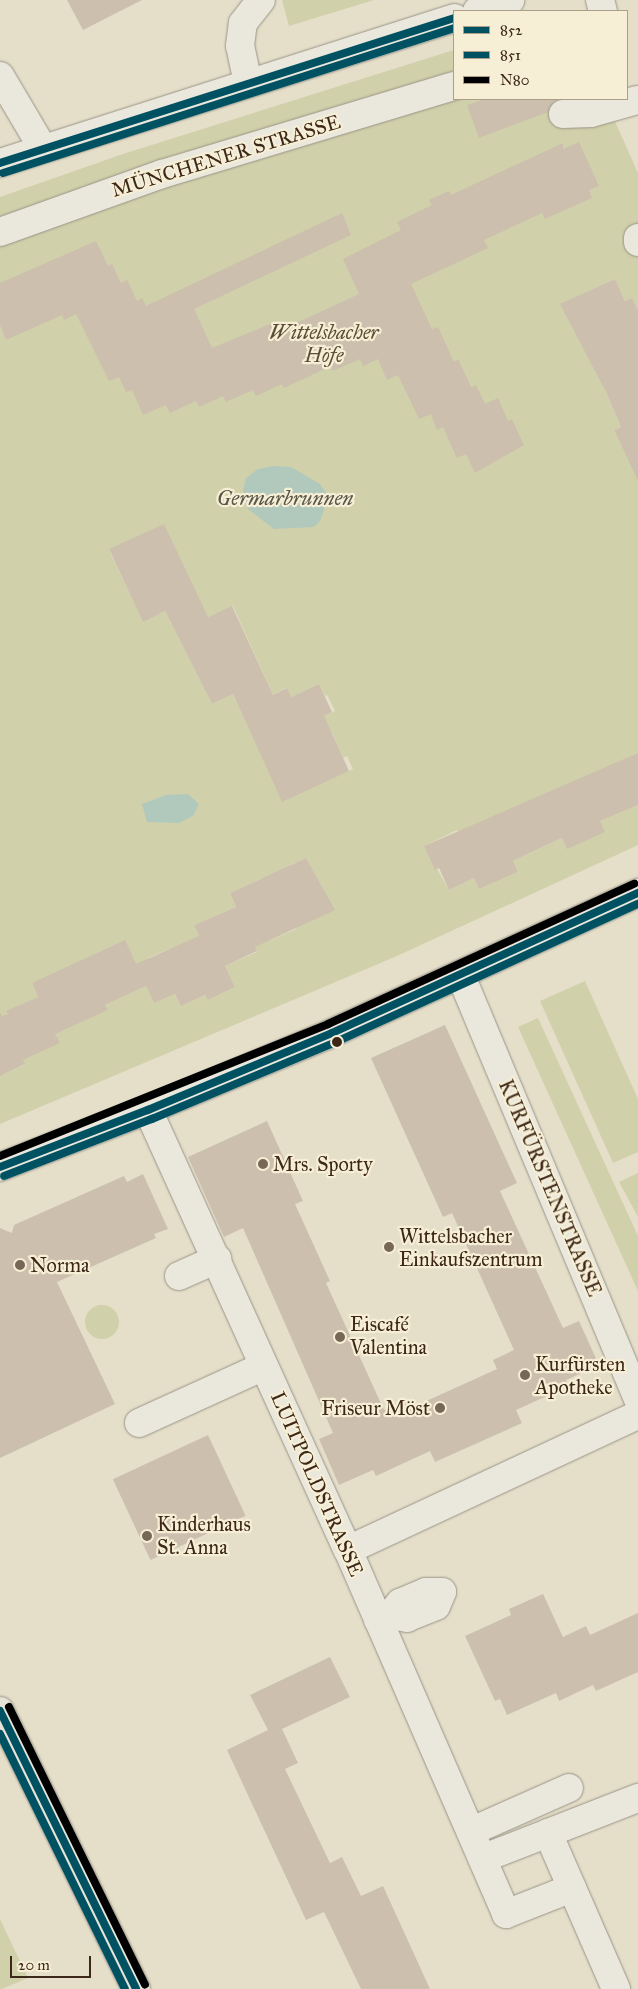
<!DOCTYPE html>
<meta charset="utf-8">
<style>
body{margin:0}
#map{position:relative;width:638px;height:1989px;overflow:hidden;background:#e5dfca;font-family:"IM FELL Great Primer",serif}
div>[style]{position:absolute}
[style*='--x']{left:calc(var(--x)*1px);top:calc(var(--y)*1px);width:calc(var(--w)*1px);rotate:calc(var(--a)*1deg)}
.green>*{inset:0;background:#d0d0aa}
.round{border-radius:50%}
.water>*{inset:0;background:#b1c8bd}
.building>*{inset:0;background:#ccbfae;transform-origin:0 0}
.roads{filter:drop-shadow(0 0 1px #9a9486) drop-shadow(0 0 1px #9a9486)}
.minor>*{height:28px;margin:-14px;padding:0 14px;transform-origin:14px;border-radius:14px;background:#eae7dd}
.major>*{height:28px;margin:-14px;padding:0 14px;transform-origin:14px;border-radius:14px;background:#e7e3d7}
.bus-1>*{height:8px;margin:-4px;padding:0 4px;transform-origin:4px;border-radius:4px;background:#005262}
.bus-2>*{height:8px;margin:-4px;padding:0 4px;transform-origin:4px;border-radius:4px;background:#005262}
.bus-3>*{height:8px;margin:-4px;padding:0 4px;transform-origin:4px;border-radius:4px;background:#000}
.dots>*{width:14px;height:14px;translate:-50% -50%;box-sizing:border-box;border:2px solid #f6eed5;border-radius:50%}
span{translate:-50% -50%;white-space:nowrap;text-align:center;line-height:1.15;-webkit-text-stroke:4.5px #f6eed5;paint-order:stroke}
.street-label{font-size:20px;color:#3c2718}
.park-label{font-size:20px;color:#5c4e36;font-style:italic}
.poi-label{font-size:20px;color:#3c2718}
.left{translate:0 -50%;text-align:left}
.right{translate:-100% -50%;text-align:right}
.water-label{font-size:21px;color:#585448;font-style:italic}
.legend{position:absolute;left:453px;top:10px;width:175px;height:90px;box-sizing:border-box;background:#f6eed5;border:1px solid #ac9e89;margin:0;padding:6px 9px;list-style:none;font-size:15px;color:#3c2718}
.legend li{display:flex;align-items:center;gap:10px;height:25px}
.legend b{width:25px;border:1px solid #ac9e89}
.scale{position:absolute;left:10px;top:1956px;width:81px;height:22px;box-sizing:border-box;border:2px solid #3c2718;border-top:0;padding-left:6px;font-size:15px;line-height:18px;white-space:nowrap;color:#3c2718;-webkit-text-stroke:4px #f6eed5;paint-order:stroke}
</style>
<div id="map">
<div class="green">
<div style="clip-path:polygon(282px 0,374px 0,289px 26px)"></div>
<div style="clip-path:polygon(evenodd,454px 50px,454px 99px,605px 99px,638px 173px,638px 310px,632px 298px,625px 301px,615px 279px,561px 304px,602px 383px,621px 427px,614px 430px,638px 480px,638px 753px,464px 844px,457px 830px,424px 846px,449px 890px,474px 878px,479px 889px,518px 872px,513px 861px,562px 838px,567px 848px,604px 831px,600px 821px,638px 805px,638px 845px,397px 956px,0 1124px,0 1071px,2px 1075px,24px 1065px,23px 1060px,59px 1043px,51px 1025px,107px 1010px,105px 1005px,146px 986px,154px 1003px,175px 994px,181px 1006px,205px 995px,208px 1000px,235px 987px,225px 966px,257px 952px,251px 937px,268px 941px,296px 929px,293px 923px,334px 910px,306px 858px,290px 865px,297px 878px,260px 879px,230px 893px,236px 907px,194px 925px,202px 943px,173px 956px,169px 949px,148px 958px,149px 964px,32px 983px,38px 997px,7px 1011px,10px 1020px,0 1017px,0 197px,123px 154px,454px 50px,109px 550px,208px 617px,233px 606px,273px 695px,286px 688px,291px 697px,319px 684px,325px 696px,327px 695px,335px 711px,315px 720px,332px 733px,343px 758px,347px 756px,353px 769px,282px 801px,233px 694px,212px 704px,165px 611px,143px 621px,109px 550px)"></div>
<div style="clip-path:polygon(585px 981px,638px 1099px,638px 1152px,613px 1163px,540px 1001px)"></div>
<div style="clip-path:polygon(538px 1018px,638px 1236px,638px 1291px,518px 1027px)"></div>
<div style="clip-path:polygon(638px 1173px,638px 1217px,619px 1182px)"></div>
<div class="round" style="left:85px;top:1305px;width:34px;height:34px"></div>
<div style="clip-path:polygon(0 1919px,28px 1978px,2px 1989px,0 1989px)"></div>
</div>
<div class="water">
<div style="clip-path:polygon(273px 466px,291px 467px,320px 484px,326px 493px,326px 504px,320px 521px,314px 527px,274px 529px,248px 509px,243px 490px,246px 478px,258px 469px)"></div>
<div style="clip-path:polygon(188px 794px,199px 804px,193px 816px,179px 823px,147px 822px,142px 804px,166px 795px)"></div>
</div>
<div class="building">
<div style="clip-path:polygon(67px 0,142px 0,83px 30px)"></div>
<div style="clip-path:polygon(486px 99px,561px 99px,554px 101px,548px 112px,479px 138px,467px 105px)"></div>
<div style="clip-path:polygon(579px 142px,599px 186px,589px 190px,592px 198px,545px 219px,542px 213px,484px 240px,488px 248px,411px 284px,432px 329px,438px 327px,454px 362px,458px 359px,471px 387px,476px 385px,485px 404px,498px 398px,508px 421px,512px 419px,524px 445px,475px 473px,466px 454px,457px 458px,443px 427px,437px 430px,431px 414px,419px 419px,398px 375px,387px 380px,378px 359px,363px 366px,360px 359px,333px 371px,331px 366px,284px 388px,282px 384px,256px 396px,253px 390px,226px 402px,223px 396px,199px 407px,196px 401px,170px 413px,166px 405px,143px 415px,132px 390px,126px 392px,119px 377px,109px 381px,76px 314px,64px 320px,62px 315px,6px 340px,0 325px,0 283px,96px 241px,108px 266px,112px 264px,121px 283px,127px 280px,137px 301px,142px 298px,146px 306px,342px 213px,351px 235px,194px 309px,212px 348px,275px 322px,279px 331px,359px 294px,343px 259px,401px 230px,397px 222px,432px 205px,429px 200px,449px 191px,451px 195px,563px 143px,563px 149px)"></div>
<div style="clip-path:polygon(615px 279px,625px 301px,632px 298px,638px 310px,638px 481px,614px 430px,621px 427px,606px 392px,560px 304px)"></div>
<div style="clip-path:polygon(164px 524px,208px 617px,232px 606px,273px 695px,287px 688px,291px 697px,319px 684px,332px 712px,324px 716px,349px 771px,282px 802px,233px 694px,212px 704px,165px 611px,143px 622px,109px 549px)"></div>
<div style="clip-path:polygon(638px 753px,638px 805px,600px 821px,605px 832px,567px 849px,562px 838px,536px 850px,513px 861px,518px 872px,479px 889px,474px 878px,449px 890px,439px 868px,435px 870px,424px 846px)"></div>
<div style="clip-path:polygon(306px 858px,335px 910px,255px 947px,257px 951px,225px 966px,235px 987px,208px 1000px,205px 995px,181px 1006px,175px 994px,154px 1003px,146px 986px,105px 1005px,108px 1010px,55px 1034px,60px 1043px,23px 1060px,25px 1064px,0 1076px,0 1012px,2px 1016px,8px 1014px,6px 1011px,38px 997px,32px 983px,125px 940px,136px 964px,199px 936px,194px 925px,236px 907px,230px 893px)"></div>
<div style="clip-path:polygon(445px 1025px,517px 1183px,500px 1191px,563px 1328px,579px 1321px,599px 1365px,566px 1380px,569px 1386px,516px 1410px,522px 1423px,435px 1462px,430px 1451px,376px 1476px,373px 1470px,339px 1485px,319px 1439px,333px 1433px,243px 1228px,224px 1237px,188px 1157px,267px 1121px,303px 1201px,295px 1204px,330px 1281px,326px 1283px,384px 1410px,407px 1400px,411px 1408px,497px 1369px,493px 1360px,514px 1350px,452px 1213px,443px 1217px,371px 1058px)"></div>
<div style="clip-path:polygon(143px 1174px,168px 1229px,154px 1234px,156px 1238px,57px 1282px,115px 1404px,0 1458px,0 1228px,12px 1233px,14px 1225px,124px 1176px,127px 1182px)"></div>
<div style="left:208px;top:1435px;width:89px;height:105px;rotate:65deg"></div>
<div style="clip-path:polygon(543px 1594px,563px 1637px,586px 1626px,590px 1635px,638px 1613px,638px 1672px,596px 1691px,593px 1685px,559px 1701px,556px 1693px,507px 1715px,500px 1699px,495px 1701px,465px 1636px,511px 1615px,509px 1609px)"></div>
<div style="clip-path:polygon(330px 1657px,350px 1697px,282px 1729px,298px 1763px,285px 1769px,330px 1863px,342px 1857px,361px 1896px,383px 1886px,430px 1989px,361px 1989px,324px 1912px,306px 1920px,227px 1750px,268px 1730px,250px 1695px)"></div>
</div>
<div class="roads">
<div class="minor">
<div style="--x:600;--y:0;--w:11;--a:75"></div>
<div style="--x:477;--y:11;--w:35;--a:-18"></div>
<div style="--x:0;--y:76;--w:82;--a:59.4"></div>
<div style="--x:248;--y:83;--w:38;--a:-102"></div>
<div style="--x:240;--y:46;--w:23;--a:-83"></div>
<div style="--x:243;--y:23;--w:29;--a:-52"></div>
<div style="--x:563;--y:114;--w:28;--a:-2"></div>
<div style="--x:591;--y:113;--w:48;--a:-15.8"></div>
<div style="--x:0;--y:163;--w:477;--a:-17.7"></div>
<div style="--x:0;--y:232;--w:172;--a:-19.7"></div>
<div style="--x:162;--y:174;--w:305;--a:-16.8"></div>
<div style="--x:638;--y:238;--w:4;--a:90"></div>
<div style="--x:461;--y:976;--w:459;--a:67.3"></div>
<div style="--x:148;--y:1110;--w:483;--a:65.6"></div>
<div style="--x:348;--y:1550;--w:397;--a:66.5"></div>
<div style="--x:506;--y:1914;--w:71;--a:-21.5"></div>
<div style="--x:0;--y:1167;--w:159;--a:-21.1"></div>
<div style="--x:148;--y:1110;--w:199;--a:-22.7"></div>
<div style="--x:332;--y:1033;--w:337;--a:-24.6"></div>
<div style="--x:179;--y:1276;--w:42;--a:-24.1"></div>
<div style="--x:139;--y:1423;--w:137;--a:-24.5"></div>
<div style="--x:348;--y:1550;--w:320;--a:-25"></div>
<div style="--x:378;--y:1620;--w:13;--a:-23"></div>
<div style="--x:390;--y:1615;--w:16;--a:-50"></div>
<div style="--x:400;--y:1603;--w:28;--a:-23"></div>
<div style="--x:426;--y:1592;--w:16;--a:0"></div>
<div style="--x:442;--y:1592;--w:15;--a:113"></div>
<div style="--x:436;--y:1606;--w:31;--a:158"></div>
<div style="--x:407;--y:1618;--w:17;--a:-170"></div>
<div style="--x:472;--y:1831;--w:106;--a:-23.9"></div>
<div style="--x:548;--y:1833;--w:97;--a:-21.3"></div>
<div style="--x:484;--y:1858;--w:69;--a:-21.3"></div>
<div style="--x:548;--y:1833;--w:170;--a:66.4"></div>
</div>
<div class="major">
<div style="--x:0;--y:1711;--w:309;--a:63.9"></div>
</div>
</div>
<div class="bus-1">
<div style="--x:0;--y:163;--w:477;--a:-17.7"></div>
<div style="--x:0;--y:1167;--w:159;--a:-21.1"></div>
<div style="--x:148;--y:1110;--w:199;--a:-22.7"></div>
<div style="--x:332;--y:1033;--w:337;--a:-24.6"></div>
<div style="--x:0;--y:1711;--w:309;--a:63.9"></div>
</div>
<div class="bus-2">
<div style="--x:3;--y:173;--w:474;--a:-17.8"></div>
<div style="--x:4;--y:1176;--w:159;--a:-21.1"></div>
<div style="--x:152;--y:1119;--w:199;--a:-22.7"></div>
<div style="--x:336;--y:1042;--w:332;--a:-24.6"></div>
<div style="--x:0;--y:1734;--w:284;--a:63.9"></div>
</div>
<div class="bus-3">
<div style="--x:0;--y:1156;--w:354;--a:-21.9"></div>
<div style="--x:328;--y:1024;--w:337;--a:-24.6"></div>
<div style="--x:9;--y:1707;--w:309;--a:63.9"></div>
</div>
<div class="dots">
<div style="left:337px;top:1042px;background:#3c2718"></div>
<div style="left:263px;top:1164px;background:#776756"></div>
<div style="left:389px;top:1247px;background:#776756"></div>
<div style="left:20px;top:1265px;background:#776756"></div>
<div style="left:340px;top:1337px;background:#776756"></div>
<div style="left:525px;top:1375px;background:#776756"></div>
<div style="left:440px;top:1408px;background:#776756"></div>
<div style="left:147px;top:1536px;background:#776756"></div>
</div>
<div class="street-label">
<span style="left:226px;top:156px;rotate:-17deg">MÜNCHENER STRASSE</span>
<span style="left:550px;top:1188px;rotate:67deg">KURFÜRSTENSTRASSE</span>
<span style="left:317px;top:1484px;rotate:66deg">LUITPOLDSTRASSE</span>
</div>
<div class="park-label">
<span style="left:324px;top:344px">Wittelsbacher<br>Höfe</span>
</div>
<div class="poi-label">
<span class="left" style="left:273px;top:1164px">Mrs. Sporty</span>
<span class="left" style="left:399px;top:1248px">Wittelsbacher<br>Einkaufszentrum</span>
<span class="left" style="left:30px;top:1265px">Norma</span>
<span class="left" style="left:350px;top:1336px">Eiscafé<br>Valentina</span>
<span class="left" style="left:535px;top:1376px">Kurfürsten<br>Apotheke</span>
<span class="right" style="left:430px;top:1408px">Friseur Möst</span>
<span class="left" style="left:157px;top:1536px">Kinderhaus<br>St. Anna</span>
</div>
<div class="water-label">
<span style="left:285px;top:498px">Germarbrunnen</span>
</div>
<ul class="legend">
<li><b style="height:6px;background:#005262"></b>852</li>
<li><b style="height:6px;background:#005262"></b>851</li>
<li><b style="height:6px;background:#000"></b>N80</li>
</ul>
<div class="scale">20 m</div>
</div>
